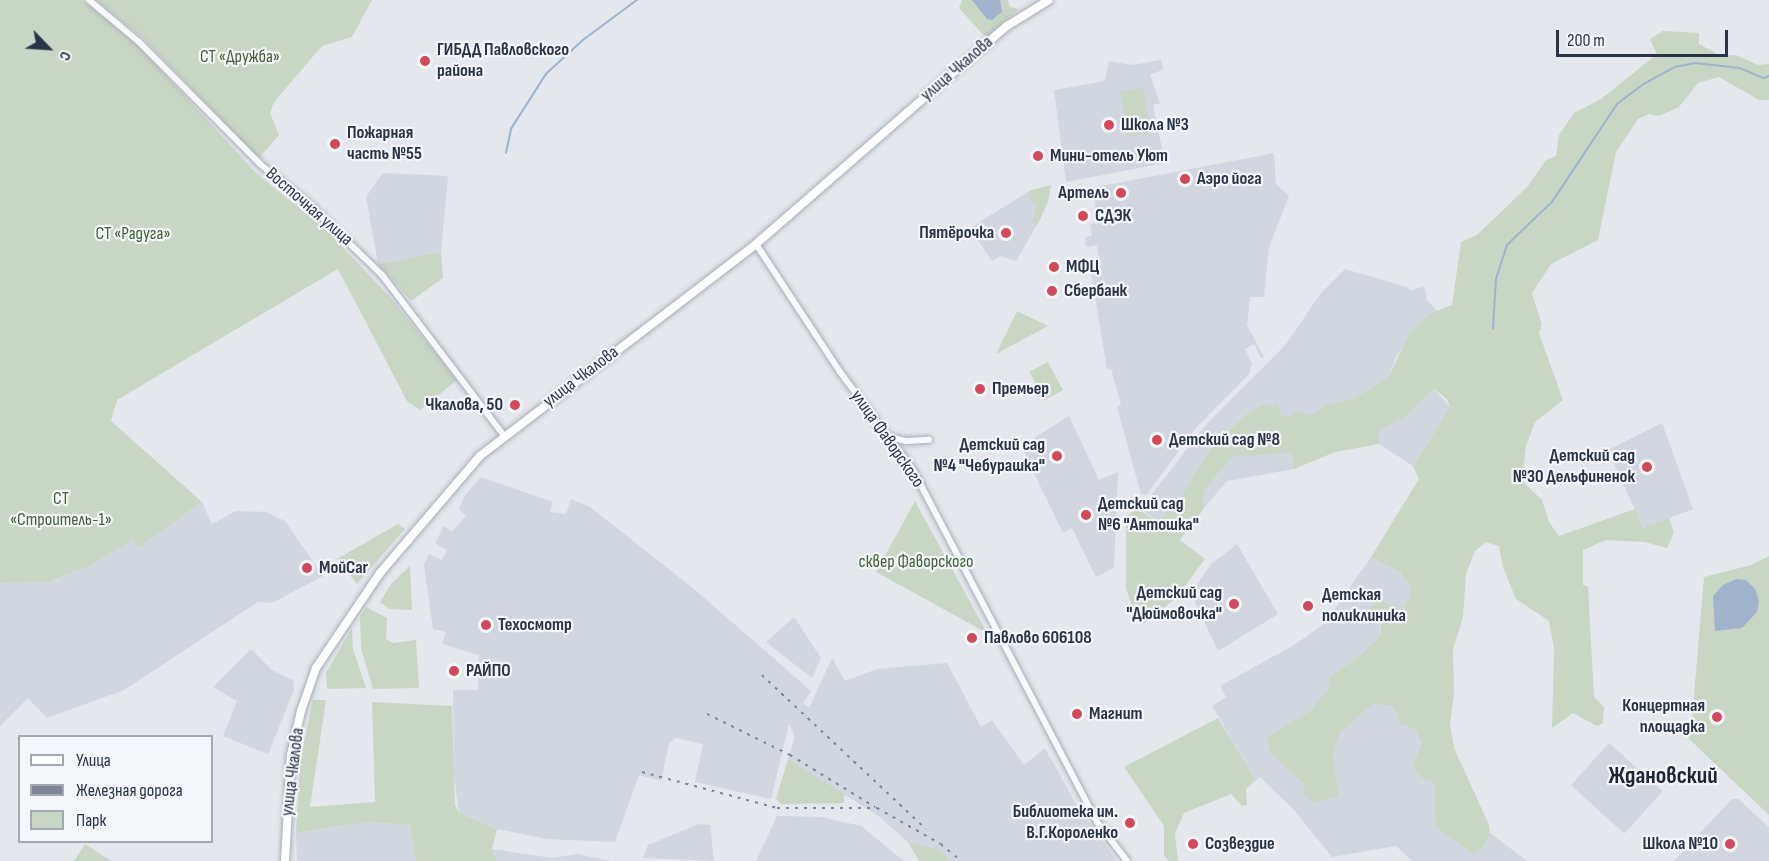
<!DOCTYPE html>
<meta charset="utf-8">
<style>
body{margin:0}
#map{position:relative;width:1769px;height:861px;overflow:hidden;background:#e4e7ec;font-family:"Sofia Sans Condensed",sans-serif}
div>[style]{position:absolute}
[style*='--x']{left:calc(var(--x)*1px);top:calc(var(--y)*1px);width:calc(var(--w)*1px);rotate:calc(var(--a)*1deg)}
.built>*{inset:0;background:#d2d6de;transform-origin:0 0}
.green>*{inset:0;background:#c9d6c5;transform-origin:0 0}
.water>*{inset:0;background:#9fb4cc}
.stream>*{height:1.5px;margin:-0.75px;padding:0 0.75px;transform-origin:0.75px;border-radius:0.75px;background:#9fb4cc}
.roads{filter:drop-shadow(0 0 2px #a9aeb7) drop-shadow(0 0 2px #a9aeb7)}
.minor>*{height:6px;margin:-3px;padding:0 3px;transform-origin:3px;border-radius:3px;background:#f7f8fa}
.major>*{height:8px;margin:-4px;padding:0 4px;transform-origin:4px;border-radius:4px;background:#fff}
.rail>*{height:1.5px;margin-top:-0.75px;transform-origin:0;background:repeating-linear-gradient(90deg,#7d8696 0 3px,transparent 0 9px)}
.dots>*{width:16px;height:16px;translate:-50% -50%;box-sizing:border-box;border:3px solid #f4f6f9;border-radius:50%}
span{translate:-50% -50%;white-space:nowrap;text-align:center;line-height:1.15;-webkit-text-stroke:4.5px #f4f6f9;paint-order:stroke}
.poi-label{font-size:18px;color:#2b3445;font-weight:700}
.left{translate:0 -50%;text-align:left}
.right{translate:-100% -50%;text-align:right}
.park-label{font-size:18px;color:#3f6138}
.street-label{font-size:18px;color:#2b3445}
.district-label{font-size:24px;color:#1d2536;font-weight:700}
.legend{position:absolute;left:18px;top:735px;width:195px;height:108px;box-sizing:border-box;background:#f4f6f9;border:2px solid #a4a8b1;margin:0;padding:8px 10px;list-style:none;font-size:18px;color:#2b3445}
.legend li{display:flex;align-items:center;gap:12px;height:30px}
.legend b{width:30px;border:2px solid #a4a8b1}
.north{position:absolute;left:18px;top:18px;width:60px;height:60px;-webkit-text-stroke:4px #f4f6f9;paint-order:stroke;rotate:115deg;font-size:16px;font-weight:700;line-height:24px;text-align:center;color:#2b3445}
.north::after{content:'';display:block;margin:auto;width:21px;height:27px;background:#2b3445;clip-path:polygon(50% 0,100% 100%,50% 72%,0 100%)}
.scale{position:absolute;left:1556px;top:30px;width:172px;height:27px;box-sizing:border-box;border:3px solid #2b3445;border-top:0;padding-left:8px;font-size:18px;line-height:21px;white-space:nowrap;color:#2b3445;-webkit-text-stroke:4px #f4f6f9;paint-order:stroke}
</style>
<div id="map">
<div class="built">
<div style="clip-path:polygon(1161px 60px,1164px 69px,1150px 75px,1160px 103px,1153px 105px,1165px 163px,1066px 182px,1054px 90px,1105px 81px,1109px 61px,1133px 65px)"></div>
<div style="clip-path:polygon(1274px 153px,1276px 184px,1289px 196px,1269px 247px,1264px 297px,1250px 297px,1247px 325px,1264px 357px,1261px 358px,1254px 344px,1245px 349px,1252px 363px,1249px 374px,1196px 428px,1146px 495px,1141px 494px,1117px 407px,1121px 404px,1111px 369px,1107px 369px,1090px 265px,1100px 263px,1097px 245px,1086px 247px,1085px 237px,1092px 236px,1090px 224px,1098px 223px,1093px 192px,1077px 194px,1076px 191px)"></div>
<div style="clip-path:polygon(383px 173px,448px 176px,441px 252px,378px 264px,366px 197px)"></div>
<div style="clip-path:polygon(1051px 185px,1041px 218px,1016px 261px,1000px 256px,992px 261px,970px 228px,1029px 191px)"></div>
<div style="clip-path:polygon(1345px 269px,1407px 287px,1410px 291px,1424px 286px,1427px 300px,1437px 311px,1431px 313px,1397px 355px,1389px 376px,1353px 399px,1326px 405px,1311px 415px,1298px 411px,1288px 417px,1246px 414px,1211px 448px,1180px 498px,1158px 522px,1145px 512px,1143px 506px,1203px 428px,1286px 344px,1321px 293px)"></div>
<div style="clip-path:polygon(1434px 389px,1450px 407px,1413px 466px,1379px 444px,1377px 431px,1408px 415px)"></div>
<div style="clip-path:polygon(1069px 416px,1099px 480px,1118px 472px,1114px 568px,1096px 577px,1072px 528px,1063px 533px,1021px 446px)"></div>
<div style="clip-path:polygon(1662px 423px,1693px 509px,1643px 528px,1608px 450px)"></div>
<div style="clip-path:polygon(1264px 452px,1291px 453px,1294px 469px,1227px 481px,1204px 508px,1203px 492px,1233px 456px)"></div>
<div style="clip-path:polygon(481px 477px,553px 502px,550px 512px,566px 514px,571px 499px,590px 507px,694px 589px,811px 691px,803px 703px,809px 708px,832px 658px,845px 681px,877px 669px,947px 663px,981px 727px,992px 720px,1024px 765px,1045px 748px,1077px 806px,1117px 861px,928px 861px,880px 817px,788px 759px,795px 737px,789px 724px,771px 799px,695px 782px,703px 744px,676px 738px,669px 743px,661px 781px,639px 775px,615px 842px,547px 839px,497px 829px,459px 813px,454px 775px,453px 690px,478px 690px,479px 655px,442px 644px,446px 632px,433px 629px,424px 565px,429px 554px,442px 560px,447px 550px,435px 543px,444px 526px,452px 532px,466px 516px,459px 509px,465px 495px)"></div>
<div style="clip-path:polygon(202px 502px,212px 524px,236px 511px,266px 512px,285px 521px,323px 576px,272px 603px,258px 602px,124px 690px,47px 718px,28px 698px,0 726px,0 583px,50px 582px,89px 566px,133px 540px,138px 548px)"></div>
<div style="clip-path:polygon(1237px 544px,1278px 614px,1218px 651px,1191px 594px,1211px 564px)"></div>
<div style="clip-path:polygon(1371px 557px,1400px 572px,1412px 586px,1410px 598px,1402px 610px,1376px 597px,1381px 635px,1358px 657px,1329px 677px,1331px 686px,1311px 710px,1268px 738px,1270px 752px,1304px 785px,1303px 794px,1339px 796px,1333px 753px,1340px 733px,1373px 704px,1393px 706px,1400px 724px,1417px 730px,1422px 743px,1412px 766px,1434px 782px,1437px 827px,1474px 855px,1490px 833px,1527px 861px,1412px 861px,1396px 846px,1332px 857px,1293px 809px,1260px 777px,1256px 780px,1212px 706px,1226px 697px,1220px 686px,1296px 644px,1325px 623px)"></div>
<div style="clip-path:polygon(794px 617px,821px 658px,812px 678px,766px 642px)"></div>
<div style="clip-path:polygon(251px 649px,272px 670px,293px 680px,294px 690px,268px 754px,223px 736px,237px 701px,213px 687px)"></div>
<div style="left:1609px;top:743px;width:72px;height:57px;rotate:42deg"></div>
<div style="clip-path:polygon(1732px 799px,1738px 799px,1769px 827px,1769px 861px,1674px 861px)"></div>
<div style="clip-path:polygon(777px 816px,821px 817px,861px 826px,904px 861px,756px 861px)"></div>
<div style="clip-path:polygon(367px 822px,410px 825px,416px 861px,297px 861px,296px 833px)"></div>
<div style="clip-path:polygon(699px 824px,710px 825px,714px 861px,643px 858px,648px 845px)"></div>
<div style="clip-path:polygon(492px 849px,552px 858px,577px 854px,610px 861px,497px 861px)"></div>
</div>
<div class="green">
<div style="clip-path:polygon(0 0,82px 0,137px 44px,255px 172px,326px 230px,390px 297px,457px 380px,420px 410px,407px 401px,338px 269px,117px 400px,111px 421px,202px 502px,138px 548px,133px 540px,89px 566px,49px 582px,0 583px)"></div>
<div style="clip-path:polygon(96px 0,372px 0,352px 37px,322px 46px,274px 102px,270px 113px,279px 135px,259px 158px,143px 38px)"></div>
<div style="clip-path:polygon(962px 0,1008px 0,1010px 7px,1019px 9px,986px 38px,959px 8px)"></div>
<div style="clip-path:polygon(1663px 31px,1699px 33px,1699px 44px,1721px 56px,1736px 55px,1758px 65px,1769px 64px,1769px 100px,1759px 100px,1719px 77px,1698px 83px,1679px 107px,1659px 116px,1649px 114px,1638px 119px,1616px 152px,1598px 240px,1551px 264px,1532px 293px,1542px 325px,1539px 333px,1563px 400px,1535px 422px,1526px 446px,1522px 481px,1542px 500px,1549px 522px,1559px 536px,1635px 509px,1643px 528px,1669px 518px,1674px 533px,1667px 548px,1645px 542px,1606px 540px,1583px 550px,1583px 585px,1588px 587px,1594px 697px,1604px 707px,1603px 723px,1597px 726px,1573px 713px,1552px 728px,1554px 648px,1549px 621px,1516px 599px,1503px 567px,1499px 546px,1486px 542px,1475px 551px,1466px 574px,1463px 617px,1453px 649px,1454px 694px,1450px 723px,1454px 748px,1489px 825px,1490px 833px,1482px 849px,1474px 855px,1436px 827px,1434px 782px,1422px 778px,1412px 766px,1422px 743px,1416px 730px,1400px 724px,1393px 706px,1373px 704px,1340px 733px,1333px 753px,1339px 796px,1313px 802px,1303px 794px,1304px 785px,1270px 752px,1267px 738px,1311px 710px,1330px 686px,1329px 677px,1358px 657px,1381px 635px,1380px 618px,1371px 609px,1376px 597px,1402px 610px,1409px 598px,1411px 586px,1400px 572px,1371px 557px,1419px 479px,1413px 466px,1450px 407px,1447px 399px,1434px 389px,1408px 415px,1378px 431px,1379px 444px,1335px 452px,1294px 469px,1291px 453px,1233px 456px,1203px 492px,1204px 508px,1180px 540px,1205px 559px,1175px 599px,1143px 624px,1138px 622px,1135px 612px,1139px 608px,1136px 604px,1132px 607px,1126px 588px,1126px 516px,1137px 509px,1158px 522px,1180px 498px,1211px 448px,1246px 414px,1264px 405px,1278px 404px,1280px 414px,1288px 417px,1298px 411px,1311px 415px,1326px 405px,1353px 399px,1389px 376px,1410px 332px,1431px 313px,1452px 305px,1461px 242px,1477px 235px,1528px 186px,1546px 160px,1556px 156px,1559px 135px,1574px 113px,1601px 99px,1657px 54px,1650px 39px)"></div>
<div style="left:1143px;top:88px;width:46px;height:23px;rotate:81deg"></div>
<div style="clip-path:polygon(1051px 185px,1048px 202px,1037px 225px,1032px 222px,1037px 205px,1031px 203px,1029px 191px)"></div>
<div style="clip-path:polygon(441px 252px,443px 278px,411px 301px,378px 264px)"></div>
<div style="clip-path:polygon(1017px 311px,1048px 326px,996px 354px)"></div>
<div style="left:1048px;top:362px;width:32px;height:21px;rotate:62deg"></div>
<div style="clip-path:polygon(915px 501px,987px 633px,876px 572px)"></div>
<div style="clip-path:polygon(398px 524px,405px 529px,357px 584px,337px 559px)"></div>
<div style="clip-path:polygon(1769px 556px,1769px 815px,1686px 736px,1692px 720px,1704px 577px,1751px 565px)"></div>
<div style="clip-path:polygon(410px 566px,412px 610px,389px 609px,380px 602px,391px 584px)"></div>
<div style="clip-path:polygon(366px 607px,387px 618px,386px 639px,393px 643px,416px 640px,419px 688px,373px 689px,361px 648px,360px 617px)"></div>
<div style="clip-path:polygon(352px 628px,353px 649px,366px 688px,327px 689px,326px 673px)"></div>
<div style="clip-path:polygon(313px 700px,326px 700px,310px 807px,375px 802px,372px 702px,452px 706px,455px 805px,459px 813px,497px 829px,492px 849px,497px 861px,416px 861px,410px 825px,367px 822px,296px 833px,300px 762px)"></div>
<div style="clip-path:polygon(1218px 718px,1256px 780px,1246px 789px,1247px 805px,1242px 806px,1231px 794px,1184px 813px,1175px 834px,1178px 861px,1169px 861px,1164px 856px,1164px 826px,1124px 767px)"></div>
<div style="clip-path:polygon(788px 759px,844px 794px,844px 803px,781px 804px,776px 799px)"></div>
<div style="clip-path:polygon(908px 842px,940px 850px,950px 861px,919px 861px)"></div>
<div style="clip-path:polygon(85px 844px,111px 861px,74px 861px)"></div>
</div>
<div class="water">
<div style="clip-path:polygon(972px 0,1000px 0,1002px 12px,992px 20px,987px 19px)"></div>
<div style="clip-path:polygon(1736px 579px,1746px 580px,1755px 589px,1759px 601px,1757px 612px,1742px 628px,1715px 631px,1713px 596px,1723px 585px)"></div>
</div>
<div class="stream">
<div style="--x:506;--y:153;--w:25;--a:-78"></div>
<div style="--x:511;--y:129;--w:65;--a:-57.5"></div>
<div style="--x:546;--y:74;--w:50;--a:-42.6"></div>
<div style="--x:583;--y:40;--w:67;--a:-36.5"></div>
<div style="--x:1493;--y:329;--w:50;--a:-86.6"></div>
<div style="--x:1496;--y:279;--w:36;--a:-72"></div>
<div style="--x:1507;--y:245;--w:62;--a:-43.7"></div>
<div style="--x:1552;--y:202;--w:118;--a:-56.4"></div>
<div style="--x:1617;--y:104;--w:34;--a:-37"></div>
<div style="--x:1644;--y:84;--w:35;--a:-29"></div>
<div style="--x:1675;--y:67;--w:20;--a:-11"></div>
<div style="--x:1695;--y:63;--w:45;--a:6.3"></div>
<div style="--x:1740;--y:68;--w:26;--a:23"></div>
<div style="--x:1764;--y:78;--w:5;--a:-22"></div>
</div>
<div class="roads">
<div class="minor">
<div style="--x:89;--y:0;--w:65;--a:40"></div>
<div style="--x:139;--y:42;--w:172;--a:45.2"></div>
<div style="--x:260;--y:164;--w:63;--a:39.2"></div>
<div style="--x:309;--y:204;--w:102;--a:44.2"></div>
<div style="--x:382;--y:275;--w:202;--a:52.8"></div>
<div style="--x:756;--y:244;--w:153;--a:56.7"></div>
<div style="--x:840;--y:372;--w:122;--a:53.3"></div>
<div style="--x:913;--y:470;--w:397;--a:62.4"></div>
<div style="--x:1097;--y:822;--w:49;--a:52.4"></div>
<div style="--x:889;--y:437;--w:18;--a:13"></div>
<div style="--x:907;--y:441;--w:22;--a:-3"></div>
</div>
<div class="major">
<div style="--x:285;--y:861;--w:106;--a:-86.8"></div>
<div style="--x:291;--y:755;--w:45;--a:-77.2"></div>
<div style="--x:301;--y:711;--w:46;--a:-70.8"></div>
<div style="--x:316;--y:668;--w:115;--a:-56"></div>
<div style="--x:380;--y:573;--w:154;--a:-49.5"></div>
<div style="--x:480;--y:456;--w:348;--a:-37.5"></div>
<div style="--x:756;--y:244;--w:332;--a:-41"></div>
<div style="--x:1007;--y:26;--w:49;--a:-31.8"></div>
</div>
</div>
<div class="rail">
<div style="--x:762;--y:675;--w:225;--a:43.2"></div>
<div style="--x:707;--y:714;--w:93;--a:26.3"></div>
<div style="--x:790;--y:755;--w:100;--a:31.5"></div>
<div style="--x:642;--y:772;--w:140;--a:14.9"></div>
<div style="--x:777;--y:808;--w:100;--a:0"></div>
<div style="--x:877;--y:808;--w:73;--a:29.4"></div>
<div style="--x:941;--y:844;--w:26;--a:40"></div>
</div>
<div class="dots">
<div style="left:425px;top:61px;background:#d1495b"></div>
<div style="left:1109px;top:125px;background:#d1495b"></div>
<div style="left:335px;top:144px;background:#d1495b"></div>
<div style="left:1038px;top:156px;background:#d1495b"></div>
<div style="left:1185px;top:179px;background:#d1495b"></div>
<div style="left:1121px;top:193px;background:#d1495b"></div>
<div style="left:1083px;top:216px;background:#d1495b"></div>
<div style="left:1006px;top:233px;background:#d1495b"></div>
<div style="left:1054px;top:267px;background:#d1495b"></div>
<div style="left:1052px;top:291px;background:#d1495b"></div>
<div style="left:980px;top:389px;background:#d1495b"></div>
<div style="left:515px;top:405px;background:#d1495b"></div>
<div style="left:1157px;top:440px;background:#d1495b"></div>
<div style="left:1057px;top:456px;background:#d1495b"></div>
<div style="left:1647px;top:467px;background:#d1495b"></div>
<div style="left:1086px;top:515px;background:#d1495b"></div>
<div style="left:307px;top:568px;background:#d1495b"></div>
<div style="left:1234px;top:604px;background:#d1495b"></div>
<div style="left:1308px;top:606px;background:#d1495b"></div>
<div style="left:486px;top:625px;background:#d1495b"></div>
<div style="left:972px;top:638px;background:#d1495b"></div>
<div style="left:454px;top:671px;background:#d1495b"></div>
<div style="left:1077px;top:714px;background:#d1495b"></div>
<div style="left:1717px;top:717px;background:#d1495b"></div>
<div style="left:1130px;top:823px;background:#d1495b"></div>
<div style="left:1193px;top:844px;background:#d1495b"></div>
<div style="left:1730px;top:844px;background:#d1495b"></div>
</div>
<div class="poi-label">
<span class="left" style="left:437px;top:61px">ГИБДД Павловского<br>района</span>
<span class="left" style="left:1121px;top:125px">Школа №3</span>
<span class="left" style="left:347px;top:144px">Пожарная<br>часть №55</span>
<span class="left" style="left:1050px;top:156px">Мини-отель Уют</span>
<span class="left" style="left:1197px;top:179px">Аэро йога</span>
<span class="right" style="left:1109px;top:193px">Артель</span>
<span class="left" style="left:1095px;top:216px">СДЭК</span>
<span class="right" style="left:994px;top:233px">Пятёрочка</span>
<span class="left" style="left:1066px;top:267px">МФЦ</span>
<span class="left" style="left:1064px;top:291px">Сбербанк</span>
<span class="left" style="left:992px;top:389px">Премьер</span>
<span class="right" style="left:503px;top:405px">Чкалова, 50</span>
<span class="left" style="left:1169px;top:440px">Детский сад №8</span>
<span class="right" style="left:1045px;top:456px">Детский сад<br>№4 "Чебурашка"</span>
<span class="right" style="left:1635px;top:467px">Детский сад<br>№30 Дельфиненок</span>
<span class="left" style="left:1098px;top:515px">Детский сад<br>№6 "Антошка"</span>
<span class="left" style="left:319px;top:568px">МойCar</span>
<span class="right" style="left:1222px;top:604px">Детский сад<br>"Дюймовочка"</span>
<span class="left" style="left:1322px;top:606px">Детская<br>поликлиника</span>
<span class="left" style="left:498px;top:625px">Техосмотр</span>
<span class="left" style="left:984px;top:638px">Павлово 606108</span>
<span class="left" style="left:466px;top:671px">РАЙПО</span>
<span class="right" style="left:1705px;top:717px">Концертная<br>площадка</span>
<span class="left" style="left:1089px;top:714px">Магнит</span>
<span class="right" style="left:1118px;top:823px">Библиотека им.<br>В.Г.Короленко</span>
<span class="left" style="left:1205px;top:844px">Созвездие</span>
<span class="right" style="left:1718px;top:844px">Школа №10</span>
</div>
<div class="park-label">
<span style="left:240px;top:57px">СТ «Дружба»</span>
<span style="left:133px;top:234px">СТ «Радуга»</span>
<span style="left:61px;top:510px">СТ<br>«Строитель-1»</span>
<span style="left:916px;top:562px">сквер Фаворского</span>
</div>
<div class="street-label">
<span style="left:957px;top:69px;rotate:-41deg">улица Чкалова</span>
<span style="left:309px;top:207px;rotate:41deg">Восточная улица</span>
<span style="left:581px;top:377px;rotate:-37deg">улица Чкалова</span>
<span style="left:887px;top:439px;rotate:55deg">улица Фаворского</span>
<span style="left:293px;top:772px;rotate:-83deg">улица Чкалова</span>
</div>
<div class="district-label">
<span style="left:1663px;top:776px">Ждановский</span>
</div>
<ul class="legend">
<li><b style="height:8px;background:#fff"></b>Улица</li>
<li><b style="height:8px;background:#7d8696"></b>Железная дорога</li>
<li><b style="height:16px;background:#c9d6c5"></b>Парк</li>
</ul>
<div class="north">С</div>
<div class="scale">200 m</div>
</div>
